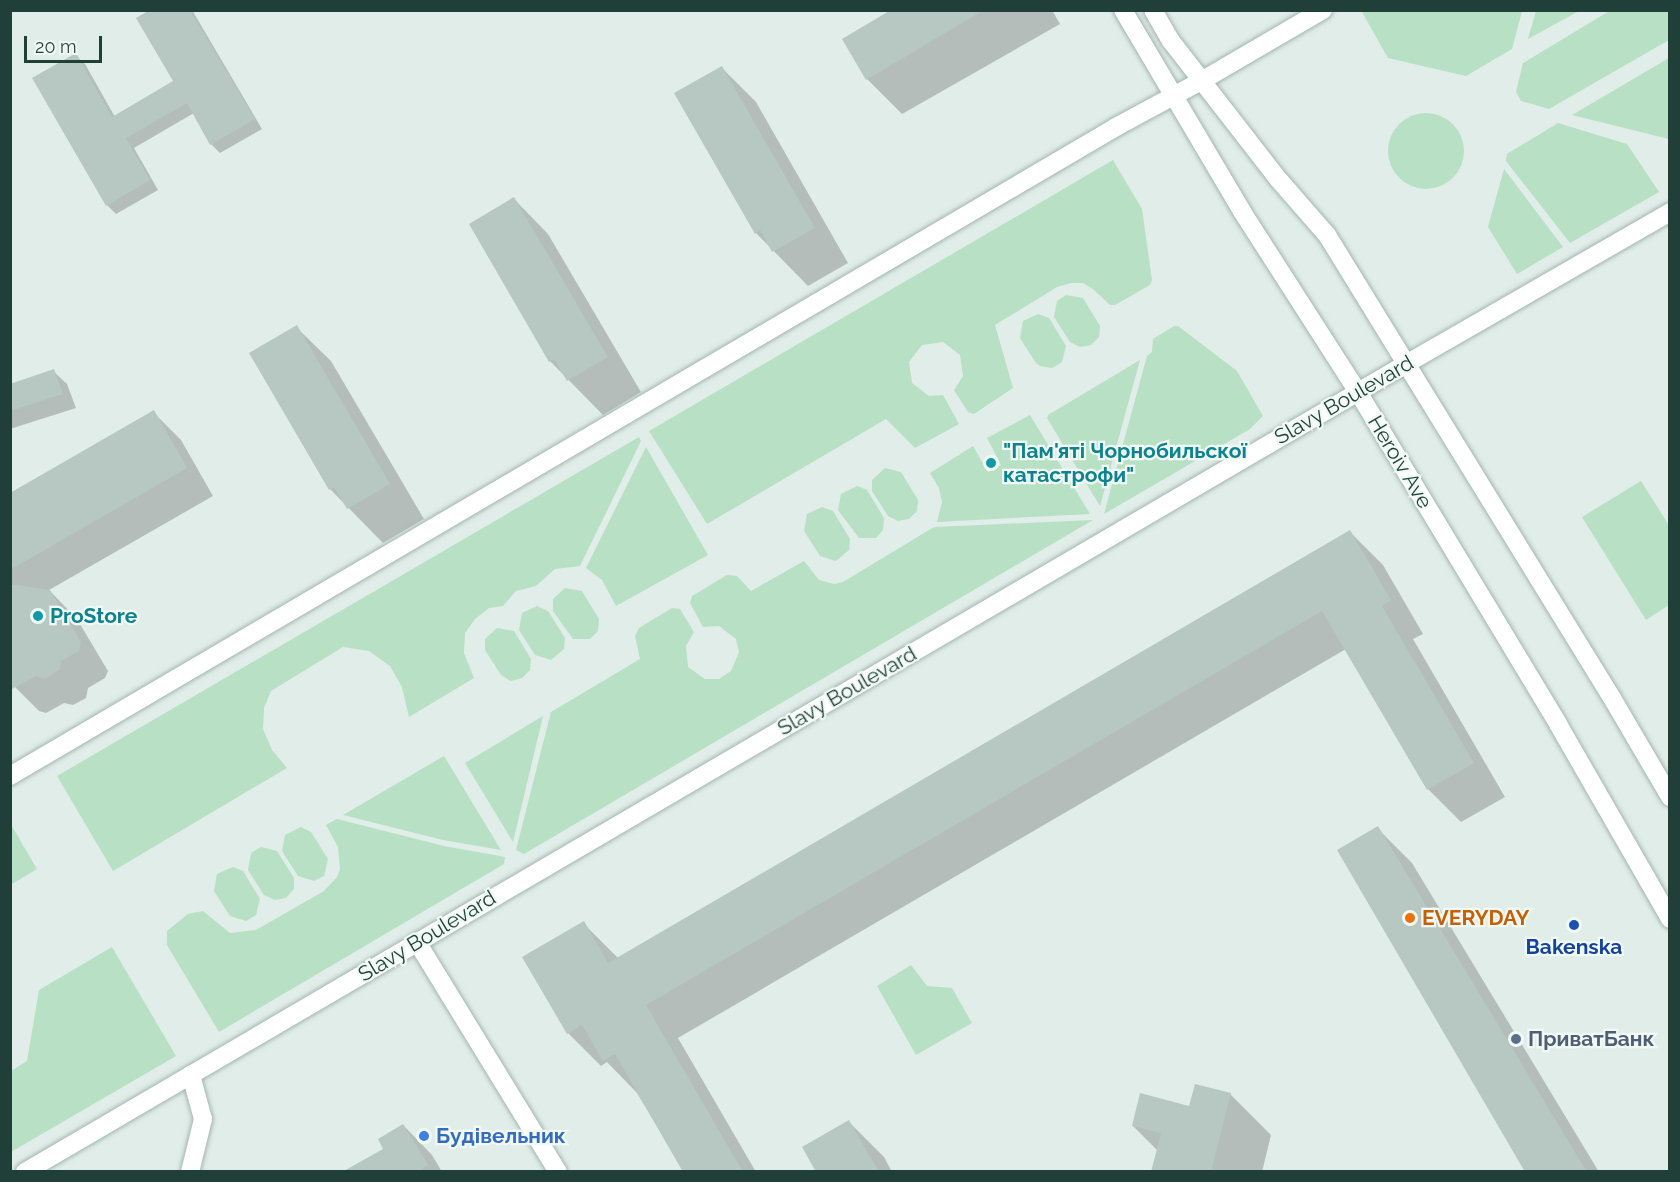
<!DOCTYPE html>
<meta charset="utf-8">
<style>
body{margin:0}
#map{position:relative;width:1680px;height:1182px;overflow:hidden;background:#e1ede8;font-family:Raleway,sans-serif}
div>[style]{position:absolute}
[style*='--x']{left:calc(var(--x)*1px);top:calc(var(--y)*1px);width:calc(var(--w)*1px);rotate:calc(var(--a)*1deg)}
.green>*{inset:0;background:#b7e0c4}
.round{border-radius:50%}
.shadow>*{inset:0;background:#0003}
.building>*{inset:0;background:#b6c8c1}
.roads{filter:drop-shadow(0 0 2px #a3b5b0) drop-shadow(0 0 2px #a3b5b0)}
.minor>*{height:18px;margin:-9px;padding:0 9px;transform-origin:9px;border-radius:9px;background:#fff}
.secondary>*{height:18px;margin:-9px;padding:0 9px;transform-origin:9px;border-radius:9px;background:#fff}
.dots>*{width:16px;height:16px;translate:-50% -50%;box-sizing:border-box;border:3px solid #f1f9f5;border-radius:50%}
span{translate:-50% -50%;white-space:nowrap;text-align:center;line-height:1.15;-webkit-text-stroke:4.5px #f1f9f5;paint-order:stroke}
.street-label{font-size:21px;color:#1f3f38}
.culture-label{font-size:21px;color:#0d838f;font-weight:700}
.left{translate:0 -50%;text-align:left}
.food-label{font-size:21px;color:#c56008;font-weight:700}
.transit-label{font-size:21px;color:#164399;font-weight:700}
.service-label{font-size:21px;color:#4e5e75;font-weight:700}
.shop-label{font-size:21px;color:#366cbe;font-weight:700}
.frame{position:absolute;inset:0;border:12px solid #1f3f38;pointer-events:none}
.scale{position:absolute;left:24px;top:36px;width:78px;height:27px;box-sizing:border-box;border:3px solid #1f3f38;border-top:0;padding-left:8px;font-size:18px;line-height:21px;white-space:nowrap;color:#1f3f38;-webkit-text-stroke:4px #f1f9f5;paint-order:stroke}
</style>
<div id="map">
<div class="green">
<div style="clip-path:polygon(1365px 10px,1522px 10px,1522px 11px,1512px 49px,1466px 76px,1388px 58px,1362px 12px)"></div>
<div style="clip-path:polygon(1611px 10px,1669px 11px,1669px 40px,1549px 109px,1521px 101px,1516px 92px,1523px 63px)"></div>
<div style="clip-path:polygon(1536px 11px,1536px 10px,1579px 11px,1528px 39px)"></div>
<div style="clip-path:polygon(1669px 58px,1669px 139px,1572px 115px)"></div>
<div class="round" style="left:1388px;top:113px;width:76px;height:76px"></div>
<div style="clip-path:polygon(1558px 123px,1627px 144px,1659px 192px,1570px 243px,1506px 161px,1507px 154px)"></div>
<div style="clip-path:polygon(1113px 160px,1142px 209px,1152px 280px,1150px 285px,1115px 305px,1110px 305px,1093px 289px,1083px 283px,1071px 283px,1057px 287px,995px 325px,1013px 388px,974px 414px,968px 412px,954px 390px,963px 376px,960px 355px,943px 342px,922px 345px,909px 362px,912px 383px,929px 396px,943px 395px,959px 424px,915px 448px,886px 419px,707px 524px,649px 431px)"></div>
<div style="clip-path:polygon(1504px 169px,1563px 247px,1517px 274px,1488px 227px)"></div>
<div style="clip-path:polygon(1066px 295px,1083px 298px,1100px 326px,1099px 337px,1091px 345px,1080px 347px,1070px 342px,1054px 317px,1057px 301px)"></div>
<div style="clip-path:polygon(1038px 314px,1049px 318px,1066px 346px,1062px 362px,1052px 368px,1040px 366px,1036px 363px,1020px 338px,1023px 321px)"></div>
<div style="clip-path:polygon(1174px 326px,1178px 326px,1237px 371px,1263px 416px,1250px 429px,1104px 514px,1147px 356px,1152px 352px,1153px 339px)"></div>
<div style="clip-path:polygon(1140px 360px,1100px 506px,1047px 418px,1048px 415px)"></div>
<div style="clip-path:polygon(1030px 415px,1090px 514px,937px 522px,942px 502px,939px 488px,930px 473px,973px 446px,988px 472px,1001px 465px,987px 438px)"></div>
<div style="clip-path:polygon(639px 437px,641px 441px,580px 566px,555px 569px,536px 586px,516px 591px,503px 606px,489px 608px,475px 619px,465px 633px,464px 653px,474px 678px,409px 717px,402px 687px,390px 666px,369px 651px,343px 647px,271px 691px,264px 708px,263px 729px,272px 750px,287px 768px,113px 871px,57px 776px)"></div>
<div style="clip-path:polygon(646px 447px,708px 555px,616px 606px,602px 580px,586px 568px)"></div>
<div style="clip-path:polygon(885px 468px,901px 472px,918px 500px,917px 511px,909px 519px,898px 521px,888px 516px,872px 491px,872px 480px)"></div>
<div style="clip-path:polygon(1641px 481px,1670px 527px,1669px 605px,1646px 620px,1582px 517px)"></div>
<div style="clip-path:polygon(857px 486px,867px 490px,884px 518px,883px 530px,876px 538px,859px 538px,838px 510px,841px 494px)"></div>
<div style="clip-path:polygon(822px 507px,833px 511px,850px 539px,849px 550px,836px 561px,820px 556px,804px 531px,807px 514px)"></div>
<div style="clip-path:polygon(1093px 520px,524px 854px,516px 850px,551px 712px,640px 659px,635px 636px,639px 628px,672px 608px,680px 609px,694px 632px,686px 646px,688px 667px,705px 679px,719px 679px,731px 671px,739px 652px,736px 639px,719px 626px,703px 627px,690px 603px,692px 596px,727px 575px,737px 576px,751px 591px,804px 561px,819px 580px,835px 584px,843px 582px,934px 527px)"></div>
<div style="clip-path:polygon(565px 588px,582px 591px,599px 619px,598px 631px,590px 639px,573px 639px,553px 611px,553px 599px)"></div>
<div style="clip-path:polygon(537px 606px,548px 611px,565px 638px,564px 649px,551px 660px,535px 655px,519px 630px,522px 613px)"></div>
<div style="clip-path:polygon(497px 628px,514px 631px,531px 659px,530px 670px,522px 678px,511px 681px,501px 675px,485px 650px,485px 639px)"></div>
<div style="clip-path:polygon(543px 716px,513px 842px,465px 763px)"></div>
<div style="clip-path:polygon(444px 756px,501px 850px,443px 840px,343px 815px)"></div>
<div style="clip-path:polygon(337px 819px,444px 846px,505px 857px,504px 864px,219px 1032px,167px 945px,167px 931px,188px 914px,203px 911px,230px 933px,256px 930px,324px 891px,337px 877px,340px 869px,338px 847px,326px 825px)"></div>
<div style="clip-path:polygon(10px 823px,37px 869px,12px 884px,10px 884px)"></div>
<div style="clip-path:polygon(301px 827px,311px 832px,328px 859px,324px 876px,314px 881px,298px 876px,282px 851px,285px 835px)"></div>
<div style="clip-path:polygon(261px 847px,277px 851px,294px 878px,294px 889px,286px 898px,275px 900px,264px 895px,248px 870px,251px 853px)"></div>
<div style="clip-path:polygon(233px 867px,243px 871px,260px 899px,256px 915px,246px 921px,230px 916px,214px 891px,217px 874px)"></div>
<div style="clip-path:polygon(112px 947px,176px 1056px,11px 1152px,11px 1071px,27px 1061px,39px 990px)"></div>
<div style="clip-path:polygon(911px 965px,927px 986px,952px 988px,972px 1023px,916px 1055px,877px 986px)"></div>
</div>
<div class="shadow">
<div style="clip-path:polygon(153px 10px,192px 10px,262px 129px,220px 153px,211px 144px,194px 113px,134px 148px,158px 190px,116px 214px,107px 205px,75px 55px,85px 64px,115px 117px,175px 81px)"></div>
<div style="clip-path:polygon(894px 10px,1052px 10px,1060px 24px,902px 114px,867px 79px)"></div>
<div style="clip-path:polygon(722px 68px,756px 102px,848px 263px,808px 286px,756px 233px)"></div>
<div style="clip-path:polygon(514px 199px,548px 234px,641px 392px,603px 415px,550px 361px)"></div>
<div style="clip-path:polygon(296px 327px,331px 361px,424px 519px,383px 543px,330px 489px)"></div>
<div style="clip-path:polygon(53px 371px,67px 384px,76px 408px,10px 429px,10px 385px)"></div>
<div style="clip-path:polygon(153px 412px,181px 440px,213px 496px,49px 590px,77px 619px,108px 671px,105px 678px,88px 688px,86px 698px,73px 705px,64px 703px,46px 713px,39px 711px,10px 682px,10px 542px)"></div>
<div style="clip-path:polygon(1350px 532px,1383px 565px,1423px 634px,1413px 639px,1505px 797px,1461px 822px,1428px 789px,1346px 649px,678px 1038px,756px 1172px,685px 1172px,637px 1093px,607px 1062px,601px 1066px,568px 1033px,583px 923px,618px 958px)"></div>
<div style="clip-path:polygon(1377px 828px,1412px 863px,1599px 1172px,1527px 1172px)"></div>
<div style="clip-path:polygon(1230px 1094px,1271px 1135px,1262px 1172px,1153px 1172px,1158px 1151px,1133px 1126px)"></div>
<div style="clip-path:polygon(849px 1122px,884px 1157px,892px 1172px,818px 1172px)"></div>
<div style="clip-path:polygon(403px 1125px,432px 1155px,442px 1172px,345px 1172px,386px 1149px)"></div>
</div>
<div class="building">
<div style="clip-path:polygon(150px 10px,190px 10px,255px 119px,210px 145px,187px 103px,126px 138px,150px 180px,106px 206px,32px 78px,76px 53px,112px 117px,173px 81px,136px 18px)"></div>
<div style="clip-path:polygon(891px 10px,984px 10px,866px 80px,842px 39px)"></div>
<div style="clip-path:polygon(722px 66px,815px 228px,772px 252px,760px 230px,755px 234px,674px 93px)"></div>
<div style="clip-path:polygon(514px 197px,608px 357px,567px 381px,554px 359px,549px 362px,469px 224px)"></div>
<div style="clip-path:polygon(297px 325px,390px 484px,347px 509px,334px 487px,329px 490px,249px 353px)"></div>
<div style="clip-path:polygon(54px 369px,63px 394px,10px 411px,10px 384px)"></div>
<div style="clip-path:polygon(154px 410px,187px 468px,10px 570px,10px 493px)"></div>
<div style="clip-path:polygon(1350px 530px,1391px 600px,1382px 606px,1474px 763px,1427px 790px,1322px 611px,646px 1005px,743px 1172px,683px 1172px,615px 1054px,603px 1061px,582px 1025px,567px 1034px,522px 957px,584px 921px,608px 963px)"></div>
<div style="clip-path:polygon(10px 584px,50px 590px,81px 642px,79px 651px,61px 661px,59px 670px,45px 679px,36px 676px,10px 690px)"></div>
<div style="clip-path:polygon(1378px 826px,1587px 1172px,1525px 1172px,1337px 850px)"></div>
<div style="clip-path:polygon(1195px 1084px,1231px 1093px,1211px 1172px,1151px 1172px,1161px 1133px,1132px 1126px,1140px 1093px,1189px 1106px)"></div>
<div style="clip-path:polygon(849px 1120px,879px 1172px,816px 1172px,802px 1147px)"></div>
<div style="clip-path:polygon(403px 1124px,428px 1165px,416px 1172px,342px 1172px,383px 1149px,378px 1139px)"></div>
</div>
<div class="roads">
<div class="minor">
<div style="--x:1203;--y:80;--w:139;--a:-30.3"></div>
<div style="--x:1406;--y:364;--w:305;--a:-29.9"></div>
<div style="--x:417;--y:942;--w:270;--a:58.5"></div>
<div style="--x:190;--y:1172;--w:55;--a:-76.2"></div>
<div style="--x:203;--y:1119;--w:46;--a:-105.3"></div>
</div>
<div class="secondary">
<div style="--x:1123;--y:10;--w:236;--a:59.4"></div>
<div style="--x:1243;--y:213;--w:213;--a:57.3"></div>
<div style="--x:1358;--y:392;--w:388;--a:58.9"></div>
<div style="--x:1558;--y:724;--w:225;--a:60.1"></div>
<div style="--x:1153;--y:10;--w:36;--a:60"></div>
<div style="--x:1171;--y:41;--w:176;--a:52.2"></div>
<div style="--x:1279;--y:180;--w:73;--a:48.9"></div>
<div style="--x:1327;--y:235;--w:544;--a:58.39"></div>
<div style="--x:1612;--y:698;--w:115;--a:59.6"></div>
<div style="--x:10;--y:776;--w:1282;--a:-30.4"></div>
<div style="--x:1116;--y:127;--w:99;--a:-28.4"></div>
<div style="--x:25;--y:1172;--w:1600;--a:-30.33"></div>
</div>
</div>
<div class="dots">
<div style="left:991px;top:463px;background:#0f9aa8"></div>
<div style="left:38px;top:616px;background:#0f9aa8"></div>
<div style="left:1410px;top:918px;background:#e8710a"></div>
<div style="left:1574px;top:925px;background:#1a4fb4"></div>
<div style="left:1516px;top:1039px;background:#5c6f8a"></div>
<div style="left:424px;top:1136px;background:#3f7fe0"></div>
</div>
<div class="street-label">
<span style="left:1344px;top:400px;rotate:-30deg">Slavy Boulevard</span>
<span style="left:1400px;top:462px;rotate:59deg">Heroiv Ave</span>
<span style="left:847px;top:691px;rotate:-30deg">Slavy Boulevard</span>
<span style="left:427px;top:936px;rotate:-31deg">Slavy Boulevard</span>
</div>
<div class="culture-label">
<span class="left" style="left:1003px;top:463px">"Пам'яті Чорнобильскої<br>катастрофи"</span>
<span class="left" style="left:50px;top:616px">ProStore</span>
</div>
<div class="food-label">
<span class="left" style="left:1422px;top:918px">EVERYDAY</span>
</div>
<div class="transit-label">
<span style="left:1574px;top:947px">Bakenska</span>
</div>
<div class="service-label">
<span class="left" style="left:1528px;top:1039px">ПриватБанк</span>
</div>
<div class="shop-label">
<span class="left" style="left:436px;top:1136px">Будівельник</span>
</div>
<div class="frame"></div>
<div class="scale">20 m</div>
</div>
